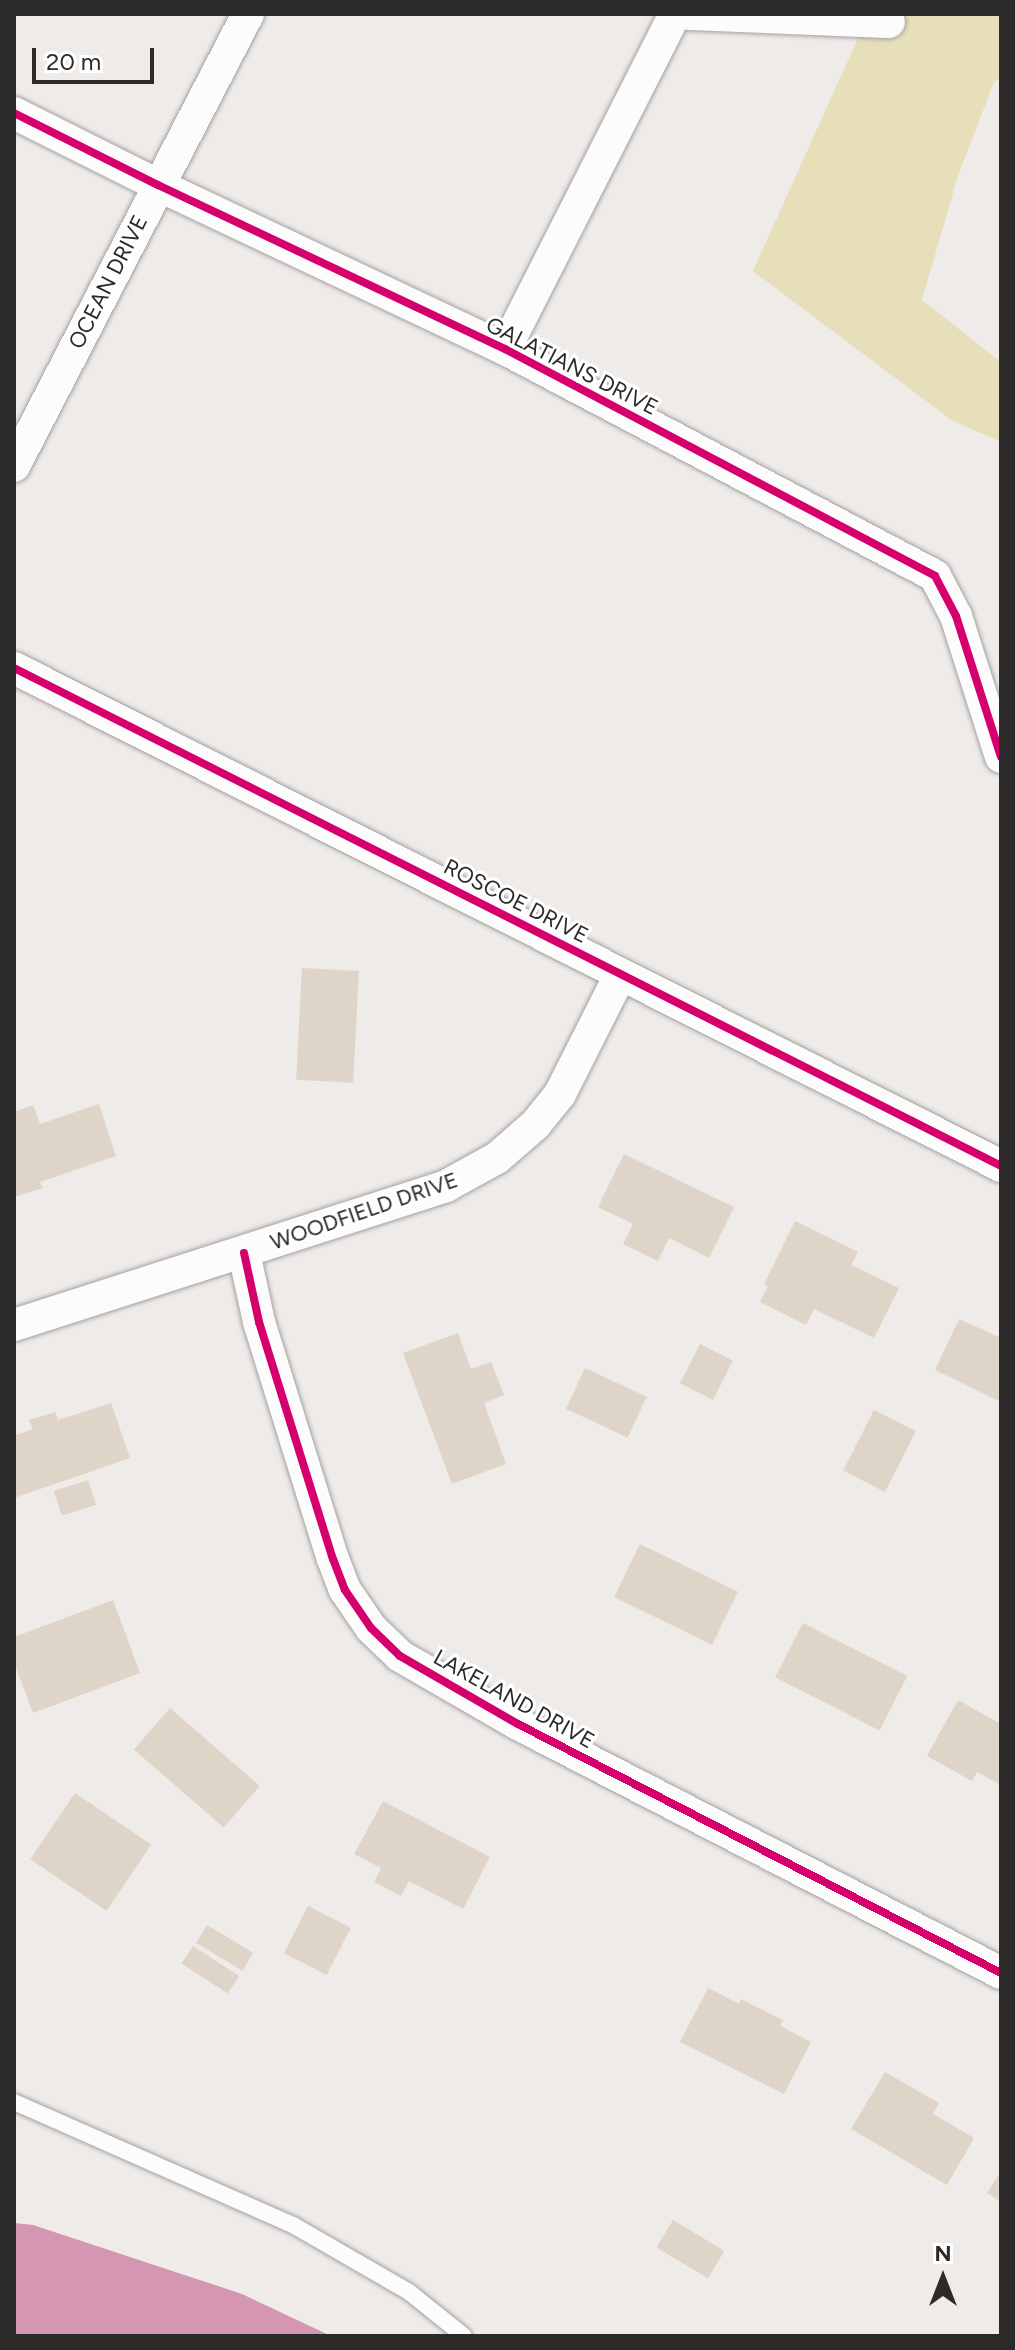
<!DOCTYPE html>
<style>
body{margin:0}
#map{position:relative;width:1015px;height:2350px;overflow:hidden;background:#eeebe9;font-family:Figtree,sans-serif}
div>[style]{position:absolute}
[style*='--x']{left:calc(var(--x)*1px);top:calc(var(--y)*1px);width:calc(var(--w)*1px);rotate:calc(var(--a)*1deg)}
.green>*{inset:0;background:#e7dfb9}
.water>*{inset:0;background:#d496b0}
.building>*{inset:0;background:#dfd4c8;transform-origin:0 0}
.roads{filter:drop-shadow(0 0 2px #a4a2a1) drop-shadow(0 0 2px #a4a2a1)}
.lane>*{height:16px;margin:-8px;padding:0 8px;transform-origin:8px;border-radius:8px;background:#fcfcfc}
.street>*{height:32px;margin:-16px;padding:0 16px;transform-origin:16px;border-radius:16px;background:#fcfcfc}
.cycleway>*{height:8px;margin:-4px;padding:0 4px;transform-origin:4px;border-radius:4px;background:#d6006c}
span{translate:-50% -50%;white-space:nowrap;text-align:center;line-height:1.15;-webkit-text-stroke:6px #fff;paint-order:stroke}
.street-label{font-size:22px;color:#2b2a29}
.frame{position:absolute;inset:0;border:16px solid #2b2a29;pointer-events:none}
.north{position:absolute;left:903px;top:2238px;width:80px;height:80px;-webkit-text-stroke:6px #fff;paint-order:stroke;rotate:0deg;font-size:22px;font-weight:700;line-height:32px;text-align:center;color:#2b2a29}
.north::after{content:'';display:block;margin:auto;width:28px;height:36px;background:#2b2a29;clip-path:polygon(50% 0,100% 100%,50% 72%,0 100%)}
.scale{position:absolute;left:32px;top:48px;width:122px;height:36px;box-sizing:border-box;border:4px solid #2b2a29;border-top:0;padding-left:10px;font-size:24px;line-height:28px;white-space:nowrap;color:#2b2a29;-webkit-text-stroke:6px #fff;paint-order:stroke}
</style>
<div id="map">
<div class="green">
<div style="clip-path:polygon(865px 14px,1001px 14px,1001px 78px,994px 82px,958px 176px,922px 300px,1001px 362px,1001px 442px,953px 421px,753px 271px,868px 16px)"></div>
</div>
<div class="water">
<div style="clip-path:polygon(14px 2223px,33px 2225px,242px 2294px,331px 2336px,14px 2336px)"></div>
</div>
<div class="building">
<div style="left:302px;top:968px;width:57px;height:112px;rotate:3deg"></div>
<div style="clip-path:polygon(99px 1104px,116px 1156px,40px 1182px,43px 1188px,14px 1197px,14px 1112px,33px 1105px,40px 1124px)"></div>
<div style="clip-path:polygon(624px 1154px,734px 1207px,709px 1258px,669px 1238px,658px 1261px,623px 1244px,633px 1224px,598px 1207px)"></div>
<div style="clip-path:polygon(795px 1221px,858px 1252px,851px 1265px,899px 1288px,874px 1338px,814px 1309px,806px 1325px,760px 1302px,768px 1286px,764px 1284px)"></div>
<div style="clip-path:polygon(959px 1319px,1001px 1338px,1001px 1402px,935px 1370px)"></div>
<div style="clip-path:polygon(458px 1333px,471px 1369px,491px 1362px,504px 1395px,484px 1403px,506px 1464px,452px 1484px,403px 1353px)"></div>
<div style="left:700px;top:1344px;width:37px;height:44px;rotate:27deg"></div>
<div style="left:585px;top:1368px;width:68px;height:45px;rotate:25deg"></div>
<div style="clip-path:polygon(111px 1403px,130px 1458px,14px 1498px,14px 1436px,33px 1429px,29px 1420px,55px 1412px,58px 1420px)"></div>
<div style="left:874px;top:1410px;width:47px;height:68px;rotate:27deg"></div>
<div style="left:88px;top:1480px;width:26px;height:36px;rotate:72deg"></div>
<div style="left:640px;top:1544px;width:109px;height:59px;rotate:26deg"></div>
<div style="clip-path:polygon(113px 1600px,140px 1673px,33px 1713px,14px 1662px,14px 1637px)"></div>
<div style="left:803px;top:1623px;width:117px;height:61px;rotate:27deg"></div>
<div style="clip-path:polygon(958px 1700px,1001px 1724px,1001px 1785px,977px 1772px,972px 1781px,927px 1756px)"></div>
<div style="left:170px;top:1708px;width:119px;height:55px;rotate:41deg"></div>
<div style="left:75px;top:1793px;width:92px;height:80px;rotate:34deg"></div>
<div style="clip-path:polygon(383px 1801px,490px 1857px,463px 1909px,409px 1881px,401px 1896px,374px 1882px,381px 1868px,354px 1854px)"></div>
<div style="left:308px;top:1906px;width:48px;height:53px;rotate:27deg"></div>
<div style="left:207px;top:1925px;width:54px;height:21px;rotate:31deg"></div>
<div style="left:193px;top:1946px;width:55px;height:21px;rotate:33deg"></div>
<div style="clip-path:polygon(708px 1988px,739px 2004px,741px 1999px,783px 2020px,780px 2026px,811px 2042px,784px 2094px,680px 2042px)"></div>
<div style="clip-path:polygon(885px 2072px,939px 2103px,933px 2114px,974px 2138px,947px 2185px,851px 2129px)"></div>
<div style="clip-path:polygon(1001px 2171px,1001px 2202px,987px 2193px)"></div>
<div style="left:673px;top:2220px;width:60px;height:32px;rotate:31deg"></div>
</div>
<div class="roads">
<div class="lane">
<div style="--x:14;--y:2102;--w:305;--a:23.8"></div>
<div style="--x:293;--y:2225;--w:134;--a:30"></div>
<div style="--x:409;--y:2292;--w:70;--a:38.7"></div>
</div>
<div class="street">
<div style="--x:689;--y:14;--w:200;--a:2.3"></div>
<div style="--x:14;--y:113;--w:161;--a:26.6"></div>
<div style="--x:158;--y:185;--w:384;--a:25.3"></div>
<div style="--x:505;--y:349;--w:486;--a:27.8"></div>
<div style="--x:935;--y:576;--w:45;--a:62.3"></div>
<div style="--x:956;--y:616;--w:148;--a:72.3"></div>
<div style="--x:505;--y:349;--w:376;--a:-63.1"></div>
<div style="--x:14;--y:466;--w:509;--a:-62.63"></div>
<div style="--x:14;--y:668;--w:1106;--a:26.77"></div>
<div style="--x:244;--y:1253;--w:71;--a:77.7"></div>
<div style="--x:259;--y:1322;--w:248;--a:72.7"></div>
<div style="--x:333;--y:1559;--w:33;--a:69"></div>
<div style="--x:345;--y:1590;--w:46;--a:55.6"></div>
<div style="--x:371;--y:1628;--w:40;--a:44"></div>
<div style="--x:400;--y:1656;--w:136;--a:30"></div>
<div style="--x:518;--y:1724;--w:543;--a:27.27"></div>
<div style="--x:14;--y:1325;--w:454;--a:-17.8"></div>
<div style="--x:446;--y:1186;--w:58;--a:-28.8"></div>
<div style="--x:497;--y:1158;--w:50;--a:-41"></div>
<div style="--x:535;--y:1125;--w:40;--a:-51"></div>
<div style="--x:560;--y:1094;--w:133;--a:-63.2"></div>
</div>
</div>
<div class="cycleway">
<div style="--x:14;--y:113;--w:161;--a:26.6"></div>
<div style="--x:158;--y:185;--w:384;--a:25.3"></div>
<div style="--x:505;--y:349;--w:486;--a:27.8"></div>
<div style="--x:935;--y:576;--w:45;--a:62.3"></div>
<div style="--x:956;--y:616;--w:148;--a:72.3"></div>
<div style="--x:14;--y:668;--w:1106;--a:26.77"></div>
<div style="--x:244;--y:1253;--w:71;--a:77.7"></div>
<div style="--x:259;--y:1322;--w:248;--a:72.7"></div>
<div style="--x:333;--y:1559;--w:33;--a:69"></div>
<div style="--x:345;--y:1590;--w:46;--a:55.6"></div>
<div style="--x:371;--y:1628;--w:40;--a:44"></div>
<div style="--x:400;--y:1656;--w:136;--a:30"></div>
<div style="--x:518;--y:1724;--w:543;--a:27.27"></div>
</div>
<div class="street-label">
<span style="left:108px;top:282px;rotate:-63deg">OCEAN DRIVE</span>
<span style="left:572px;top:366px;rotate:27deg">GALATIANS DRIVE</span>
<span style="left:516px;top:901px;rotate:27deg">ROSCOE DRIVE</span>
<span style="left:364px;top:1211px;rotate:-19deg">WOODFIELD DRIVE</span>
<span style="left:514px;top:1699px;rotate:29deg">LAKELAND DRIVE</span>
</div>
<div class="frame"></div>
<div class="north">N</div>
<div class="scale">20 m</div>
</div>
